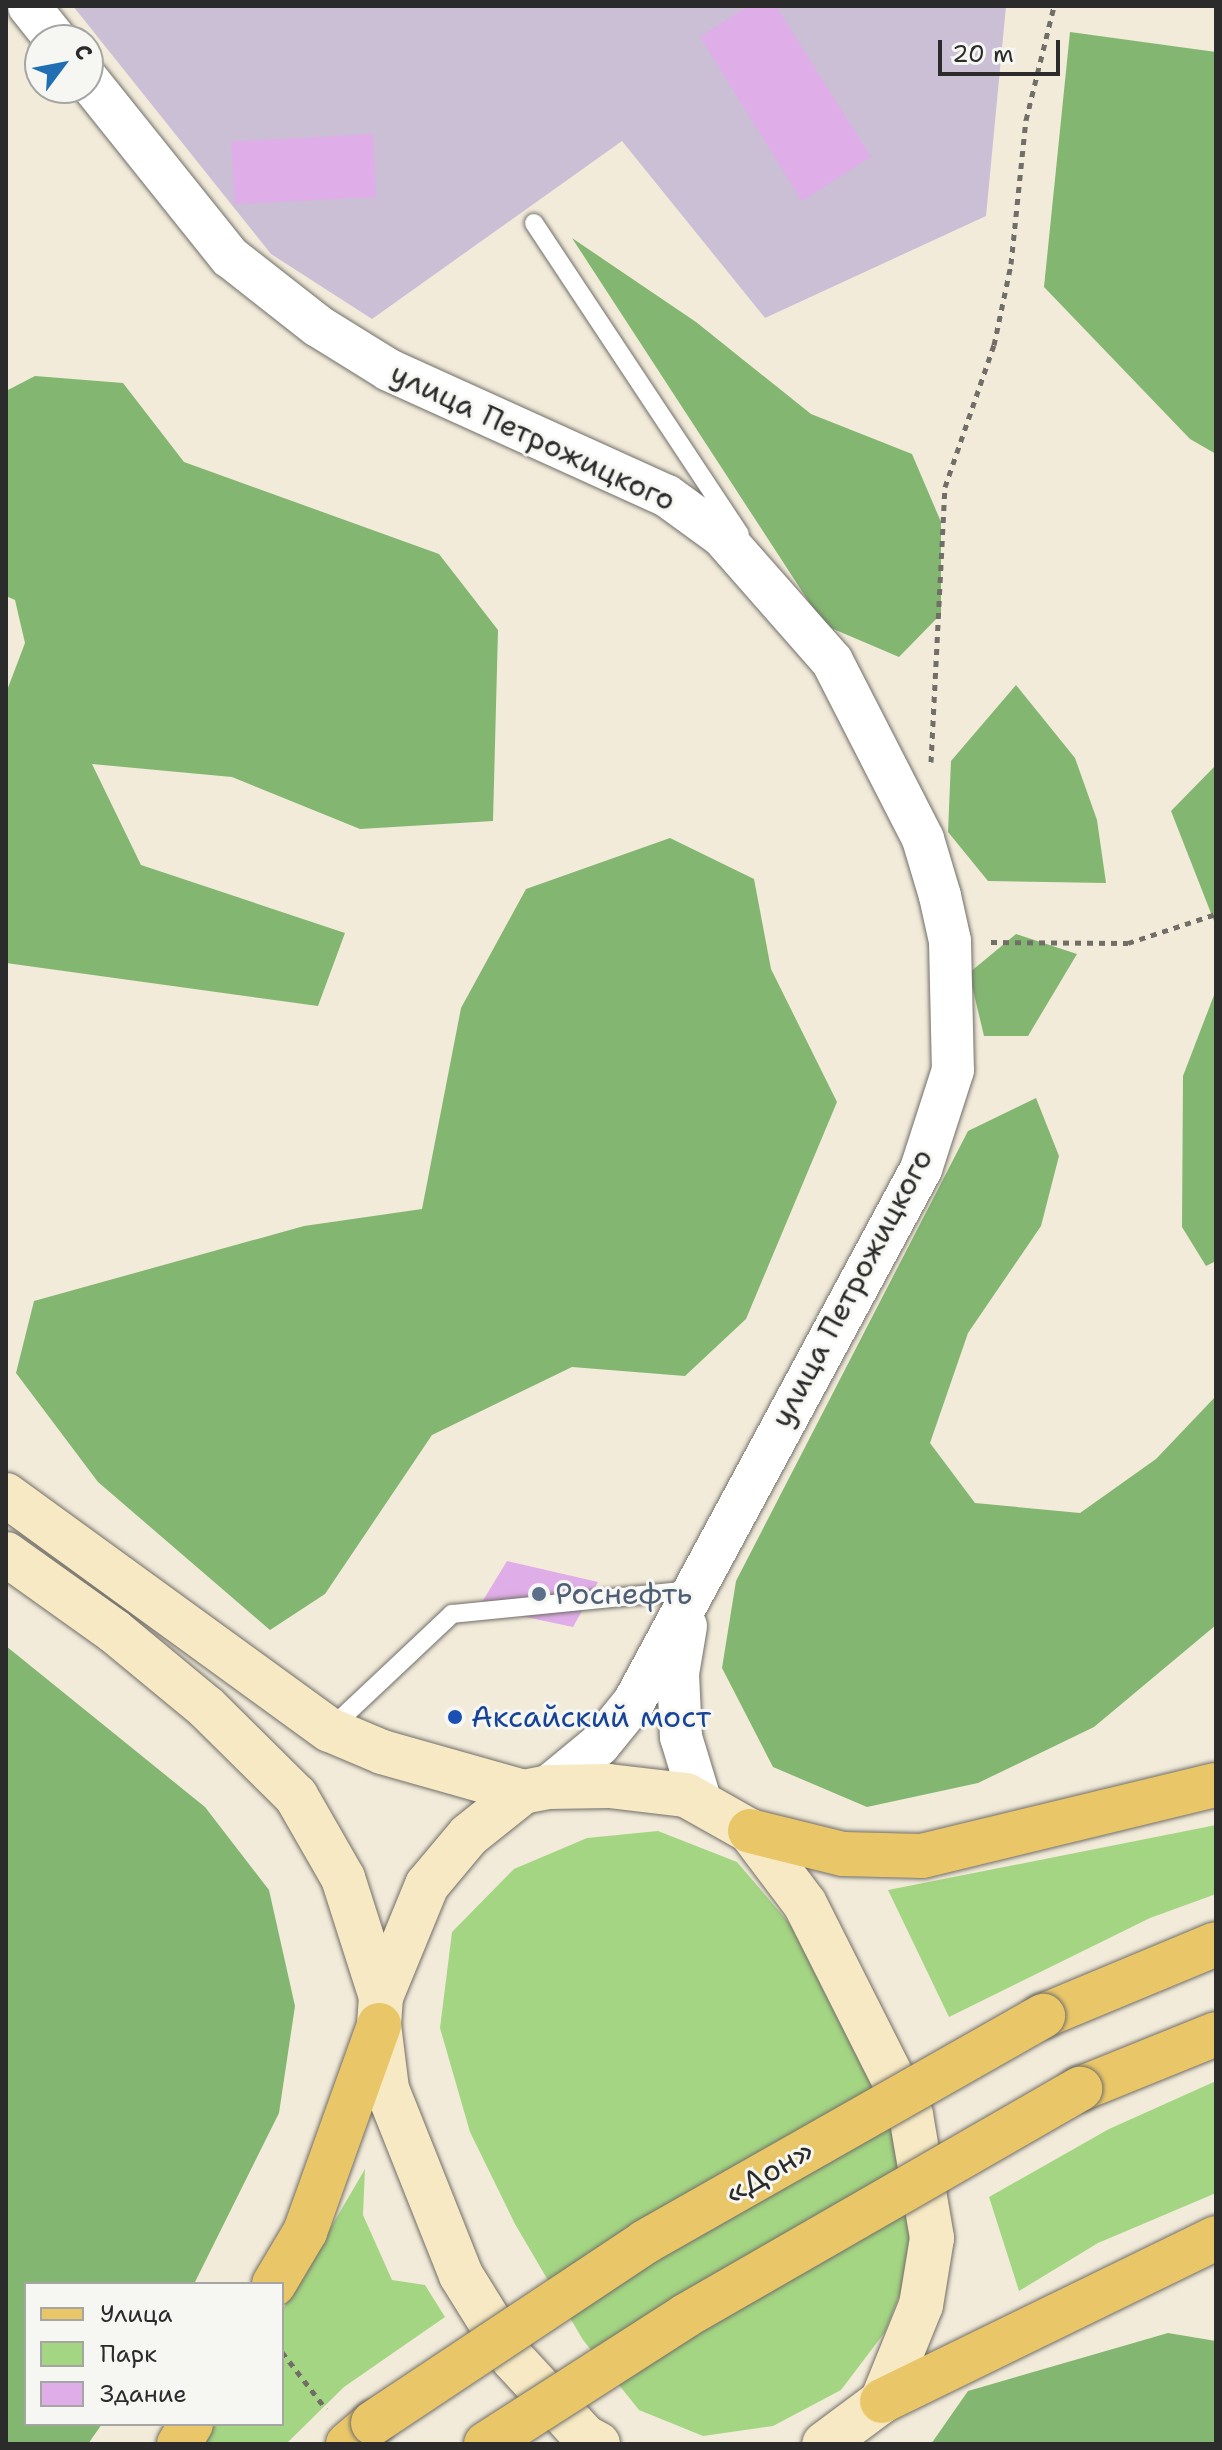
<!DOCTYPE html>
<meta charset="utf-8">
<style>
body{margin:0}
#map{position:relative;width:1222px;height:2450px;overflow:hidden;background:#f2ebda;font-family:"Shantell Sans",sans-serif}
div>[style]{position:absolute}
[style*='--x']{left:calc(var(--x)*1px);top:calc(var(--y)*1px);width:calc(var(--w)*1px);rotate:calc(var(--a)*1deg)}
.industrial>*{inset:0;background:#cbbfd5}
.green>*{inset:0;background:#a4d583}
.forest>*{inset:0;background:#83b671}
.building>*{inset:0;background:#dfade7;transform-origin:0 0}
.path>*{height:5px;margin-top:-2.5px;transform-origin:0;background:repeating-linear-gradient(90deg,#716e68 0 6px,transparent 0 12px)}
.roads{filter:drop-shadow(0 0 2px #716e68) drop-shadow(0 0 2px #716e68)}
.service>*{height:18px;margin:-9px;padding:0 9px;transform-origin:9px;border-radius:9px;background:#fff}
.tertiary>*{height:42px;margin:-21px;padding:0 21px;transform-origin:21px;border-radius:21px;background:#fff}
.secondary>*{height:44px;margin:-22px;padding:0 22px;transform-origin:22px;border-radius:22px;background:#f6e9c3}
.primary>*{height:44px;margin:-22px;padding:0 22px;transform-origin:22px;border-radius:22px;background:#e9c769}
.bridges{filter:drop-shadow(0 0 2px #716e68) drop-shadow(0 0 2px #716e68)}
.primary-bridge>*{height:44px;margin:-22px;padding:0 22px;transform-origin:22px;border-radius:22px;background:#e9c769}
.dots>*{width:22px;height:22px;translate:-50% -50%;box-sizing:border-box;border:4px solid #f6f6f2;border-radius:50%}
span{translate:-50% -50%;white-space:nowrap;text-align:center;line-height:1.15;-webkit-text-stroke:6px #f6f6f2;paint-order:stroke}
.street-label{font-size:30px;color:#2b2b2b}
.service-label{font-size:30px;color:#4e5e75}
.left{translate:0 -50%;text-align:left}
.transit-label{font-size:30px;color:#164399}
.frame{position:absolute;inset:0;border:8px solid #2b2b2b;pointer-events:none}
.legend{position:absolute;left:24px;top:2282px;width:260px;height:144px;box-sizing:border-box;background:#f6f6f2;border:2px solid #a5a5a2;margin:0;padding:10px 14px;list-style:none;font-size:24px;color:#2b2b2b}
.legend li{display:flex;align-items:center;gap:16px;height:40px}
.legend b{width:40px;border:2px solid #a5a5a2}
.north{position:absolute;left:24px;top:24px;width:80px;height:80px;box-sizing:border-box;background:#f6f6f2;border:2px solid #a5a5a2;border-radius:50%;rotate:58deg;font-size:22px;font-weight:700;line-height:32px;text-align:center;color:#2b2b2b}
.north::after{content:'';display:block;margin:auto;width:28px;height:36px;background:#1f6fb2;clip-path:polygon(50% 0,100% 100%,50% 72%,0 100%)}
.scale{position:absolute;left:938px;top:40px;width:122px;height:36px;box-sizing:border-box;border:4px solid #2b2b2b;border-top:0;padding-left:10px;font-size:24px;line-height:28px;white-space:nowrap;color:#2b2b2b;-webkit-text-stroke:6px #f6f6f2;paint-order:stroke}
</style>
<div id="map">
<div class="industrial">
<div style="clip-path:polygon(73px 6px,1006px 6px,986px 216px,765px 318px,622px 141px,372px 319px,271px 254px)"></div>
</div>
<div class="green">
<div style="clip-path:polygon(1216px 1825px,1216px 1894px,1150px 1918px,949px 2017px,888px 1890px)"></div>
<div style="clip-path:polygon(658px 1831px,737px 1862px,796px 1931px,891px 2124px,918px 2223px,906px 2279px,885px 2332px,841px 2390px,773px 2426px,703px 2436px,639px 2410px,583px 2340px,515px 2224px,470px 2132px,440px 2028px,452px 1932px,514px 1869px,587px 1838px)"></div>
<div style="clip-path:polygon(1216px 2081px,1216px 2193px,1098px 2243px,1019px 2291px,989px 2197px,1109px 2129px)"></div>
<div style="clip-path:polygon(365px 2169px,363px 2215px,392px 2280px,425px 2285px,445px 2317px,344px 2387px,286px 2444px,203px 2444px,215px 2424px,282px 2424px,282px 2311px)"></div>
</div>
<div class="forest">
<div style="clip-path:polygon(1070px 32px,1216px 52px,1216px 454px,1190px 439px,1044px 287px)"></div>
<div style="clip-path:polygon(572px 238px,696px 322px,811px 414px,912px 454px,941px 522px,941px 614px,899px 657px,824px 625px)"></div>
<div style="clip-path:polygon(35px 376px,123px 383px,184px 462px,439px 554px,498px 630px,493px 821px,360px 829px,232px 777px,92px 764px,141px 865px,345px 933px,318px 1006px,6px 963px,6px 693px,25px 643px,15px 600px,6px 596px,6px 391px)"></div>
<div style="clip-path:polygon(1016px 685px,1075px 758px,1097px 820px,1106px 883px,988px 881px,948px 832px,951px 761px)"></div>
<div style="clip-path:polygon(1216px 765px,1216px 926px,1171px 811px)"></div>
<div style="clip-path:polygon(670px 838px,754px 879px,771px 969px,837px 1102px,746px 1319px,685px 1376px,572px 1367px,432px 1435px,325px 1594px,270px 1630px,98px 1482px,16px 1373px,34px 1301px,304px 1226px,422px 1209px,461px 1008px,526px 889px)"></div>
<div style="clip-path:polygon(1016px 934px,1077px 954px,1028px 1036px,984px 1036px,969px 973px)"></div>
<div style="clip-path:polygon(1216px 990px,1216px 1261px,1206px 1266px,1182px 1227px,1183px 1076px)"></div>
<div style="clip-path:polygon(1036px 1098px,1059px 1156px,1041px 1226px,968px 1333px,930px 1443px,975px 1503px,1080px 1513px,1156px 1459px,1216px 1396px,1216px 1625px,1094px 1727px,978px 1783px,867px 1807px,773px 1767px,722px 1668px,736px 1581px,968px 1131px)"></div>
<div style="clip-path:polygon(6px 1646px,205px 1807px,269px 1890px,295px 2006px,279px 2113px,194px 2284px,26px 2284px,26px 2424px,102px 2424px,88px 2444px,6px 2444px)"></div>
<div style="clip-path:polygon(1168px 2333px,1216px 2341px,1216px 2444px,931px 2444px,968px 2391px)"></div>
</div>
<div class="building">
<div style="clip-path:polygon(748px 6px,776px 6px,871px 157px,802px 201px,700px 37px)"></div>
<div style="left:373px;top:134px;width:63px;height:142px;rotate:87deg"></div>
<div style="clip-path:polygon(507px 1561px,598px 1582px,573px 1627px,479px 1607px)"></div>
</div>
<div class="path">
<div style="--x:931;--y:762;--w:275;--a:-87.1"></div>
<div style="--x:945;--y:487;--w:150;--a:-71"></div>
<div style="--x:994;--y:345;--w:83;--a:-78.1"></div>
<div style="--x:1011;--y:264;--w:145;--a:-84.1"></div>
<div style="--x:1026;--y:120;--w:117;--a:-76.2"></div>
<div style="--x:991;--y:942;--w:137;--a:0.4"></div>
<div style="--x:1128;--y:943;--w:93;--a:-18.2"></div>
<div style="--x:282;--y:2352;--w:72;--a:52.3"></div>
</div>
<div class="roads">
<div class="service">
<div style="--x:534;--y:223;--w:373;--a:56.5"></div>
<div style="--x:330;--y:1729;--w:168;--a:-43.3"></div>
<div style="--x:452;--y:1614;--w:242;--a:-5.7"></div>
</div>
<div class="tertiary">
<div style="--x:29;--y:6;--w:43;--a:51.5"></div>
<div style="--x:88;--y:80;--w:227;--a:51.3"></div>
<div style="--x:230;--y:257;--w:112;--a:38.1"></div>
<div style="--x:318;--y:326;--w:84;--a:31.8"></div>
<div style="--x:389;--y:370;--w:305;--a:24.4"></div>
<div style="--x:667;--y:496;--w:68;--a:36"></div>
<div style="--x:722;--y:536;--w:167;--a:48.7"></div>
<div style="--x:832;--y:661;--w:200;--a:62.9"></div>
<div style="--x:923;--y:839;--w:59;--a:73.4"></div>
<div style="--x:940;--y:896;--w:46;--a:77.5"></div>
<div style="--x:950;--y:941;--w:129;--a:88.7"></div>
<div style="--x:953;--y:1070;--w:104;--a:107.9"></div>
<div style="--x:921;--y:1169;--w:605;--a:118.3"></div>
<div style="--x:634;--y:1702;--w:55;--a:129.1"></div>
<div style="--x:599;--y:1745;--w:66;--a:140.5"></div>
<div style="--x:686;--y:1626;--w:49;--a:99.5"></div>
<div style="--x:678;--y:1674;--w:63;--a:87.3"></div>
<div style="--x:681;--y:1737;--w:69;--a:73.1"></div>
</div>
<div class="secondary">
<div style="--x:6;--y:1495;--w:400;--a:36"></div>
<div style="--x:330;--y:1730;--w:56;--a:22.9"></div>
<div style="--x:382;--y:1752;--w:147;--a:15.8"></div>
<div style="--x:6;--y:1554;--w:133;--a:35.5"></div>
<div style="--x:114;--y:1631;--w:119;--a:39.6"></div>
<div style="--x:206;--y:1707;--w:127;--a:44.7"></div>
<div style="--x:296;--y:1796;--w:95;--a:60.2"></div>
<div style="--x:343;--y:1878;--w:125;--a:72.3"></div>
<div style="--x:598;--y:2444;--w:15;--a:-152"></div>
<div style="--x:585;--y:2437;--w:106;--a:-132.7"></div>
<div style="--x:513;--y:2359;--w:99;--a:-121.8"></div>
<div style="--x:461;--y:2275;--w:200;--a:-111.7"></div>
<div style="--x:387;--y:2089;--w:64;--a:-97.1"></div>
<div style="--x:379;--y:2025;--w:28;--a:-86"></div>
<div style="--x:381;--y:1997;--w:121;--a:-67.7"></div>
<div style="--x:427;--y:1885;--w:65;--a:-50"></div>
<div style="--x:469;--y:1835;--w:69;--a:-38.5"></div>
<div style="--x:523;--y:1792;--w:25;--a:-11"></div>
<div style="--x:548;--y:1787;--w:61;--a:-0.9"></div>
<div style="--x:609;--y:1786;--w:78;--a:6.7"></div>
<div style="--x:686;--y:1795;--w:73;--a:29.4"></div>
<div style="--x:750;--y:1831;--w:91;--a:53"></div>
<div style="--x:805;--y:1904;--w:236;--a:63.3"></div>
<div style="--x:911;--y:2115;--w:125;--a:80.3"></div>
<div style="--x:932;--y:2238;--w:68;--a:99.3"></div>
<div style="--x:921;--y:2305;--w:104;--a:112.1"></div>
<div style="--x:882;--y:2401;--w:72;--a:143.4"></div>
</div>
<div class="primary">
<div style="--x:750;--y:1831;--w:96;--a:13.9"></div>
<div style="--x:843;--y:1854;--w:79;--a:1.5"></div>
<div style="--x:922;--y:1856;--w:302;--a:-13.6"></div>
<div style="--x:1043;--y:2016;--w:187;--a:-22.6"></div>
<div style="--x:1080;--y:2089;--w:147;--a:-22"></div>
<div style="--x:274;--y:2284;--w:61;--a:-59.2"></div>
<div style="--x:305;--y:2232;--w:220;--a:-70.3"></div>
<div style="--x:882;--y:2401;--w:372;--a:-26"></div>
<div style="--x:179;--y:2444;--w:23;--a:-59"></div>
<div style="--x:348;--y:2444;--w:33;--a:-40"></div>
</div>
</div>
<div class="bridges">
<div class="primary-bridge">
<div style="--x:373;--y:2423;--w:327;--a:-33.6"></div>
<div style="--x:645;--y:2242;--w:458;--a:-29.6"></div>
<div style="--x:486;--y:2444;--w:237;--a:-32.7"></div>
<div style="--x:685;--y:2316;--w:456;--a:-29.9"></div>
</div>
</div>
<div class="dots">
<div style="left:539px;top:1594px;background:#5c6f8a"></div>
<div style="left:455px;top:1717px;background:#1a4fb4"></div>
</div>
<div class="street-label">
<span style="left:533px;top:437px;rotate:25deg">улица Петрожицкого</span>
<span style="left:852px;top:1288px;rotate:-62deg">улица Петрожицкого</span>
<span style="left:769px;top:2172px;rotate:-30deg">«Дон»</span>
</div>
<div class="service-label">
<span class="left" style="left:555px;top:1594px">Роснефть</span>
</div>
<div class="transit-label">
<span class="left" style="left:471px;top:1717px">Аксайский мост</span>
</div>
<div class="frame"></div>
<ul class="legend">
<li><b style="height:10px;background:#e9c769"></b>Улица</li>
<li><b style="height:22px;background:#a4d583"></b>Парк</li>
<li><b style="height:22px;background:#dfade7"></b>Здание</li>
</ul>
<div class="north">С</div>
<div class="scale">20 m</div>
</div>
